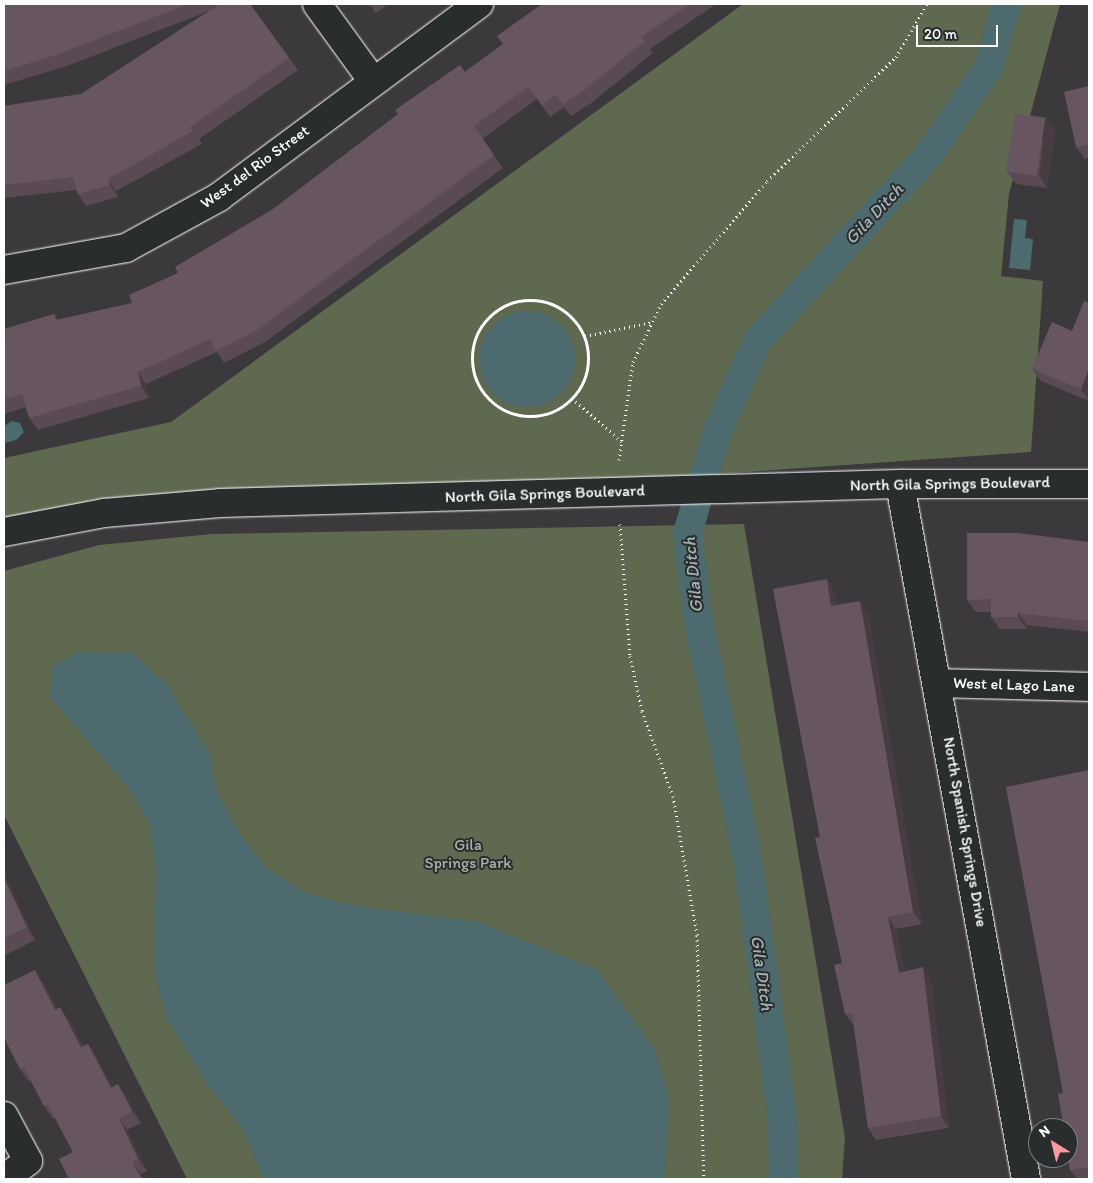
<!DOCTYPE html>
<style>
body{margin:0}
#map{position:relative;width:1093px;height:1183px;overflow:hidden;background:#3c393d;font-family:Itim,sans-serif}
div>[style]{position:absolute}
[style*='--x']{left:calc(var(--x)*1px);top:calc(var(--y)*1px);width:calc(var(--w)*1px);rotate:calc(var(--a)*1deg)}
.green>*{inset:0;background:#5e6950}
.water>*{inset:0;background:#4d6b6e}
.round{border-radius:50%}
.canal>*{height:29px;margin:-14.5px;padding:0 14.5px;transform-origin:14.5px;border-radius:14.5px;background:#4d6b6e}
.path>*{height:3px;margin-top:-1.5px;transform-origin:0;background:repeating-linear-gradient(90deg,#fff 0 1px,transparent 0 5px)}
.path>.ring{margin:-1.5px;padding:0;box-sizing:content-box;background:none;border:3px solid #fff;border-radius:50%}
.roads{filter:drop-shadow(0 0 1px #fff) drop-shadow(0 0 1px #fff)}
.street>*{height:28px;margin:-14px;padding:0 14px;transform-origin:14px;border-radius:14px;background:#2a2d2e}
.secondary>*{height:28px;margin:-14px;padding:0 14px;transform-origin:14px;border-radius:14px;background:#2a2d2e}
.wall>*{inset:0;background:#594a53}
.shaded-wall>*{inset:0;background:#483c43}
.building>*{inset:0;background:#675660;transform-origin:0 0}
span{translate:-50% -50%;white-space:nowrap;text-align:center;line-height:1.15;-webkit-text-stroke:4px #2a2d2e;paint-order:stroke}
.street-label{font-size:16px;color:#fff}
.park-label{font-size:16px;color:#aeb4a8}
.water-label{font-size:18px;color:#a6b5b6;font-style:italic}
.frame{position:absolute;inset:0;border:5px solid #fff;pointer-events:none}
.north{position:absolute;left:1028px;top:1118px;width:50px;height:50px;box-sizing:border-box;background:#2a2d2e;border:1px solid #7f8182;border-radius:50%;rotate:324deg;font-size:14px;font-weight:700;line-height:20px;text-align:center;color:#fff}
.north::after{content:'';display:block;margin:auto;width:18px;height:22px;background:#ff9aa2;clip-path:polygon(50% 0,100% 100%,50% 72%,0 100%)}
.scale{position:absolute;left:916px;top:25px;width:82px;height:22px;box-sizing:border-box;border:2px solid #fff;border-top:0;padding-left:6px;font-size:15px;line-height:18px;white-space:nowrap;color:#fff;-webkit-text-stroke:4px #2a2d2e;paint-order:stroke}
</style>
<div id="map">
<div class="green">
<div style="clip-path:polygon(743px 4px,1060px 4px,1009px 194px,1001px 276px,1043px 281px,1031px 452px,4px 524px,4px 458px,171px 422px)"></div>
<div style="clip-path:polygon(744px 524px,845px 1138px,842px 1179px,187px 1179px,4px 815px,4px 571px,99px 545px,212px 534px)"></div>
</div>
<div class="water">
<div style="clip-path:polygon(1014px 219px,1027px 220px,1025px 238px,1033px 239px,1030px 270px,1009px 268px)"></div>
<div class="round" style="left:479px;top:311px;width:96px;height:96px"></div>
<div style="clip-path:polygon(12px 421px,20px 423px,24px 432px,16px 440px,4px 443px,4px 426px)"></div>
<div style="clip-path:polygon(79px 652px,132px 653px,165px 682px,210px 754px,217px 793px,243px 839px,268px 869px,306px 893px,356px 906px,478px 922px,596px 969px,654px 1048px,669px 1097px,665px 1179px,264px 1179px,243px 1129px,206px 1083px,167px 1019px,154px 972px,156px 870px,149px 822px,127px 786px,50px 697px,53px 666px)"></div>
</div>
<div class="canal">
<div style="--x:783;--y:1179;--w:59;--a:-91"></div>
<div style="--x:782;--y:1120;--w:264;--a:-97.6"></div>
<div style="--x:747;--y:858;--w:242;--a:-101.7"></div>
<div style="--x:698;--y:621;--w:89;--a:-97.1"></div>
<div style="--x:687;--y:533;--w:107;--a:-73.8"></div>
<div style="--x:717;--y:430;--w:98;--a:-66"></div>
<div style="--x:757;--y:340;--w:251;--a:-47.3"></div>
<div style="--x:927;--y:156;--w:108;--a:-55.6"></div>
<div style="--x:988;--y:67;--w:66;--a:-74.1"></div>
</div>
<div class="path">
<div class="ring" style="left:472px;top:300px;width:113px;height:113px"></div>
<div style="--x:585;--y:336;--w:68;--a:-11.8"></div>
<div style="--x:572;--y:398;--w:68;--a:41.4"></div>
<div style="--x:619;--y:460;--w:99;--a:-81.9"></div>
<div style="--x:633;--y:362;--w:64;--a:-64.2"></div>
<div style="--x:661;--y:304;--w:162;--a:-49.2"></div>
<div style="--x:767;--y:181;--w:179;--a:-43.9"></div>
<div style="--x:896;--y:57;--w:61;--a:-59.7"></div>
<div style="--x:620;--y:524;--w:132;--a:85.7"></div>
<div style="--x:630;--y:656;--w:56;--a:77.7"></div>
<div style="--x:642;--y:711;--w:90;--a:70"></div>
<div style="--x:673;--y:796;--w:141;--a:80.2"></div>
<div style="--x:697;--y:935;--w:244;--a:88.4"></div>
</div>
<div class="roads">
<div class="street">
<div style="--x:317;--y:4;--w:95;--a:54"></div>
<div style="--x:4;--y:270;--w:124;--a:-10.2"></div>
<div style="--x:126;--y:248;--w:106;--a:-28.7"></div>
<div style="--x:219;--y:197;--w:324;--a:-36.6"></div>
<div style="--x:900;--y:484;--w:706;--a:79.72"></div>
<div style="--x:938;--y:683;--w:151;--a:1.5"></div>
<div style="--x:4;--y:1116;--w:51;--a:61.9"></div>
<div style="--x:28;--y:1161;--w:30;--a:143"></div>
</div>
<div class="secondary">
<div style="--x:4;--y:532;--w:102;--a:-10.8"></div>
<div style="--x:104;--y:513;--w:116;--a:-4.9"></div>
<div style="--x:220;--y:503;--w:680;--a:-1.6"></div>
<div style="--x:900;--y:484;--w:189;--a:0"></div>
</div>
</div>
<div class="wall">
<div style="clip-path:polygon(4px 4px,250px 4px,298px 70px,199px 139px,202px 144px,116px 191px,118px 197px,86px 206px,78px 194px,76px 190px,4px 198px,4px 106px,81px 94px,209px 11px,67px 66px,4px 85px)"></div>
<div style="clip-path:polygon(369px 4px,389px 4px,376px 13px)"></div>
<div style="clip-path:polygon(542px 4px,716px 4px,650px 49px,653px 53px,590px 104px,571px 116px,564px 107px,550px 117px,537px 99px,482px 139px,503px 168px,265px 342px,224px 363px,217px 352px,146px 384px,149px 398px,38px 430px,29px 418px,26px 407px,4px 414px,4px 338px,54px 314px,58px 320px,132px 303px,273px 209px,503px 44px)"></div>
<div style="clip-path:polygon(1089px 86px,1089px 158px,1085px 159px,1076px 147px)"></div>
<div style="clip-path:polygon(1055px 130px,1047px 188px,1016px 184px,1007px 171px)"></div>
<div style="clip-path:polygon(1052px 322px,1089px 401px,1041px 381px,1032px 369px)"></div>
<div style="clip-path:polygon(1089px 542px,1089px 632px,1027px 625px,1027px 629px,1000px 629px,991px 617px,991px 612px,976px 612px,967px 600px)"></div>
<div style="clip-path:polygon(835px 592px,837px 605px,868px 613px,922px 924px,896px 929px,905px 972px,931px 980px,949px 1128px,876px 1140px,868px 1128px,854px 1026px,845px 1014px,842px 963px)"></div>
<div style="clip-path:polygon(1089px 770px,1089px 1179px,1077px 1179px,1070px 1170px,1063px 1093px)"></div>
<div style="clip-path:polygon(4px 872px,35px 940px,4px 956px)"></div>
<div style="clip-path:polygon(43px 982px,57px 1009px,69px 1019px,83px 1046px,88px 1044px,96px 1056px,112px 1087px,126px 1096px,141px 1123px,127px 1130px,147px 1171px,141px 1174px,73px 1152px,55px 1118px,53px 1119px,44px 1106px,30px 1080px,28px 1081px,20px 1069px)"></div>
</div>
<div class="shaded-wall">
<div style="clip-path:polygon(1046px 118px,1055px 130px,1047px 188px,1039px 176px)"></div>
<div style="clip-path:polygon(108px 179px,116px 191px,118px 197px,110px 185px)"></div>
<div style="clip-path:polygon(1089px 369px,1089px 401px,1081px 389px)"></div>
<div style="clip-path:polygon(138px 372px,146px 384px,149px 398px,141px 386px)"></div>
<div style="clip-path:polygon(827px 579px,835px 592px,840px 618px,831px 606px)"></div>
<div style="clip-path:polygon(860px 601px,868px 613px,922px 924px,913px 912px)"></div>
<div style="clip-path:polygon(1018px 613px,1027px 625px,1027px 629px,1018px 617px)"></div>
<div style="clip-path:polygon(4px 872px,35px 940px,27px 927px,4px 878px)"></div>
<div style="clip-path:polygon(888px 917px,896px 929px,908px 985px,899px 973px)"></div>
<div style="clip-path:polygon(923px 967px,931px 980px,949px 1128px,941px 1116px)"></div>
<div style="clip-path:polygon(35px 970px,43px 982px,63px 1022px,55px 1010px)"></div>
<div style="clip-path:polygon(60px 1007px,69px 1019px,90px 1059px,81px 1047px)"></div>
<div style="clip-path:polygon(88px 1044px,96px 1056px,119px 1100px,111px 1088px)"></div>
<div style="clip-path:polygon(118px 1084px,126px 1096px,141px 1123px,132px 1111px)"></div>
<div style="clip-path:polygon(119px 1118px,127px 1130px,147px 1171px,138px 1159px)"></div>
<div style="clip-path:polygon(132px 1162px,141px 1174px,144px 1179px,142px 1179px)"></div>
</div>
<div class="building">
<div style="clip-path:polygon(4px 4px,188px 4px,59px 54px,4px 71px)"></div>
<div style="clip-path:polygon(220px 4px,250px 4px,289px 58px,190px 127px,193px 131px,108px 179px,110px 185px,78px 194px,73px 177px,4px 185px,4px 106px,81px 94px)"></div>
<div style="clip-path:polygon(542px 4px,690px 4px,641px 37px,645px 41px,582px 92px,563px 104px,555px 95px,542px 105px,528px 87px,474px 126px,494px 155px,257px 330px,216px 351px,210px 339px,138px 372px,141px 386px,29px 418px,22px 394px,4px 399px,4px 338px,6px 337px,4px 329px,54px 314px,56px 320px,132px 303px,129px 295px,178px 273px,175px 267px,273px 209px,398px 114px,395px 110px,460px 65px,465px 72px,503px 44px,497px 36px)"></div>
<div style="clip-path:polygon(1089px 86px,1089px 144px,1076px 147px,1064px 92px)"></div>
<div style="left:1015px;top:113px;width:31px;height:59px;rotate:9deg"></div>
<div style="clip-path:polygon(1084px 301px,1089px 303px,1089px 369px,1081px 389px,1032px 369px,1052px 322px,1072px 331px)"></div>
<div style="clip-path:polygon(967px 533px,1018px 533px,1089px 542px,1089px 621px,1018px 613px,1018px 617px,991px 617px,991px 599px,967px 600px)"></div>
<div style="clip-path:polygon(827px 579px,831px 606px,860px 601px,913px 912px,888px 917px,899px 973px,923px 967px,941px 1116px,868px 1128px,852px 1013px,845px 1014px,834px 965px,842px 963px,815px 838px,820px 837px,773px 589px)"></div>
<div style="clip-path:polygon(1089px 770px,1089px 1167px,1070px 1170px,1068px 1155px,1068px 1128px,1064px 1128px,1058px 1094px,1063px 1093px,1006px 787px)"></div>
<div style="clip-path:polygon(4px 878px,27px 927px,4px 939px)"></div>
<div style="clip-path:polygon(35px 970px,55px 1010px,60px 1007px,81px 1047px,88px 1044px,111px 1088px,118px 1084px,132px 1111px,119px 1118px,138px 1159px,132px 1162px,142px 1179px,69px 1179px,59px 1159px,73px 1152px,48px 1105px,44px 1106px,24px 1067px,20px 1069px,4px 1038px,4px 985px)"></div>
</div>
<div class="street-label">
<span style="left:255px;top:167px;rotate:-36deg">West del Rio Street</span>
<span style="left:950px;top:484px;rotate:-1deg">North Gila Springs Boulevard</span>
<span style="left:545px;top:494px;rotate:-2deg">North Gila Springs Boulevard</span>
<span style="left:1014px;top:685px;rotate:2deg">West el Lago Lane</span>
<span style="left:965px;top:832px;rotate:80deg">North Spanish Springs Drive</span>
</div>
<div class="park-label">
<span style="left:468px;top:854px">Gila<br>Springs Park</span>
</div>
<div class="water-label">
<span style="left:874px;top:214px;rotate:-47deg">Gila Ditch</span>
<span style="left:693px;top:575px;rotate:-96deg">Gila Ditch</span>
<span style="left:762px;top:973px;rotate:82deg">Gila Ditch</span>
</div>
<div class="frame"></div>
<div class="north">N</div>
<div class="scale">20 m</div>
</div>
